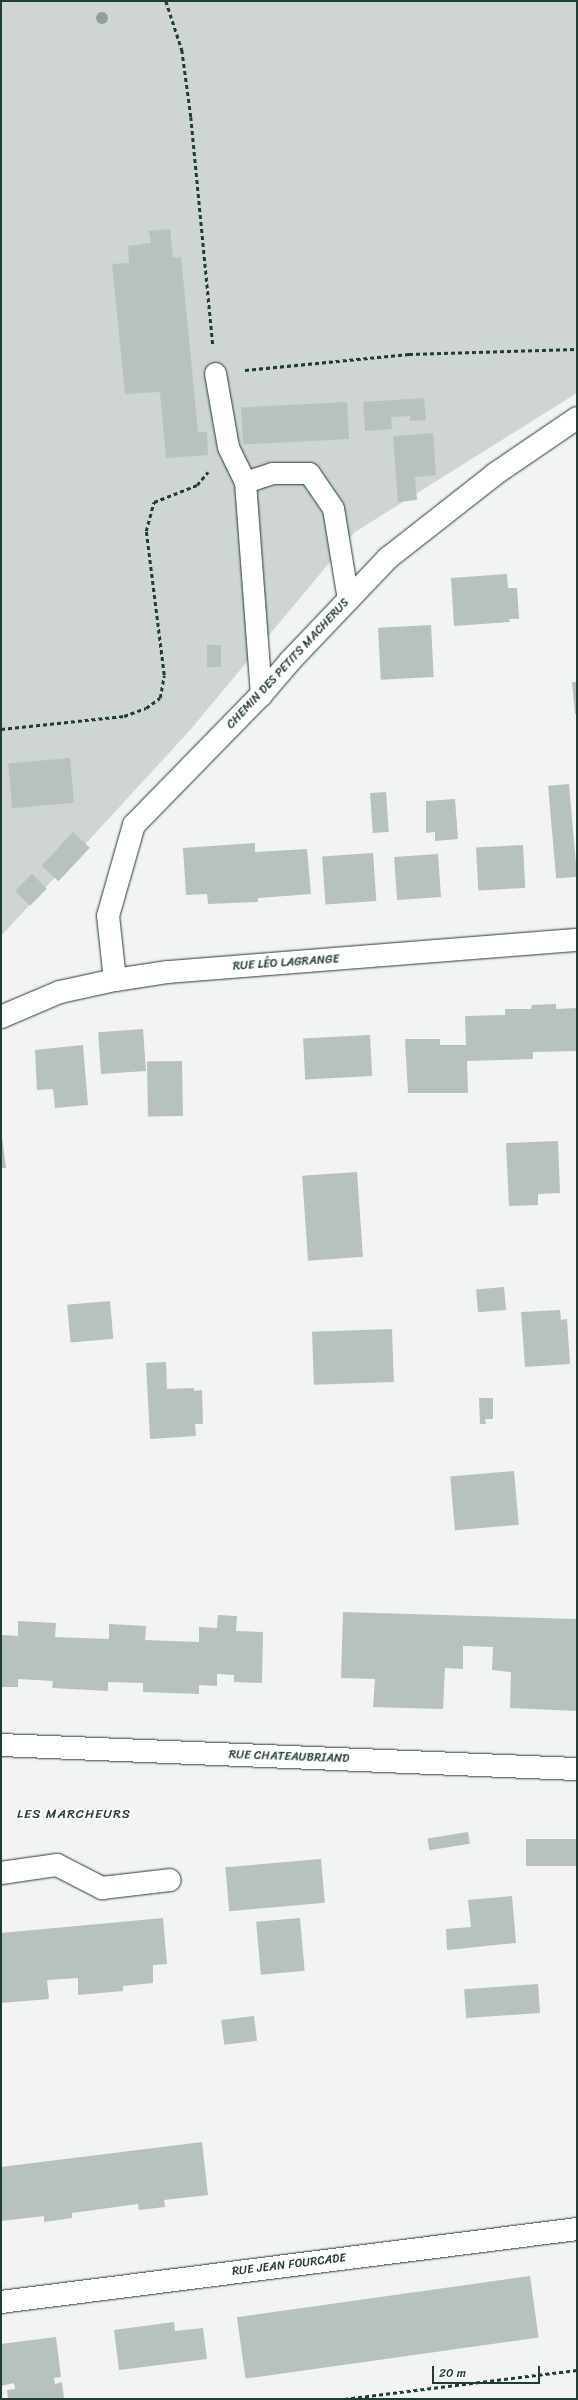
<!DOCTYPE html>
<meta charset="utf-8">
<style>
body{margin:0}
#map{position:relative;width:578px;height:2400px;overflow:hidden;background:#f2f3f3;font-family:Sriracha,sans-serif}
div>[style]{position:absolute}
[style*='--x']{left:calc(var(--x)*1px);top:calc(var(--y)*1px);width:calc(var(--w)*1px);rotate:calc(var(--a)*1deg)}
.green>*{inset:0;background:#ced5d3}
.building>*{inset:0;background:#b7c1bd;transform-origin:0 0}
.path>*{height:2.5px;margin-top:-1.25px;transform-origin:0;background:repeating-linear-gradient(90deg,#1f3d34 0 4px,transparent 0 7px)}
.roads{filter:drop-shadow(0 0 1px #1f3d34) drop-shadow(0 0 1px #1f3d34)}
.lane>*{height:21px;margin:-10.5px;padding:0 10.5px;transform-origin:10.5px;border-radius:10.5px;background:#fff}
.street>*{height:22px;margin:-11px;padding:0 11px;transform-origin:11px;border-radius:11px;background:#fff}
.trees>*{width:12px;height:12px;margin:-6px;border-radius:50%;background:#919f9c}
span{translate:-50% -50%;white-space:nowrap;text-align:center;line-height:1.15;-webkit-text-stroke:4px #fff;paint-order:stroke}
.street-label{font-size:12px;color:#1f3d34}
.neighbourhood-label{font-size:13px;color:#1f3d34;letter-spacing:1px}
.frame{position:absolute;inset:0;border:2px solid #1f3d34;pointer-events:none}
.scale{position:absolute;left:432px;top:2366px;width:108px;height:18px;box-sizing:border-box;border:2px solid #1f3d34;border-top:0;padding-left:5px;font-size:12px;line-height:14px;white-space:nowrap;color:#1f3d34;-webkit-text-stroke:3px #fff;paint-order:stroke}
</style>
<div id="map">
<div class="green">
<div style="clip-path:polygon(1px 1px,577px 1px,577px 393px,355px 532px,191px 729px,1px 936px)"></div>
</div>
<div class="building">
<div style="clip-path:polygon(170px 229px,173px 258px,181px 257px,198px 432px,207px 432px,208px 455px,166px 458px,160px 392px,125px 394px,112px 264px,129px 263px,128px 246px,151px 243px,149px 231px)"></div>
<div style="clip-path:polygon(424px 398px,426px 420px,410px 421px,410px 416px,391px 417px,392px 429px,365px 431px,363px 402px)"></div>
<div style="left:347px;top:402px;width:37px;height:106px;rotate:87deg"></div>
<div style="clip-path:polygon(433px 433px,436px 475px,415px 477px,417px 500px,398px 502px,393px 436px)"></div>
<div style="clip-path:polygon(507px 574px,508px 588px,517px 588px,519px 619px,509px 619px,510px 622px,454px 626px,451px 578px)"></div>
<div style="left:431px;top:625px;width:52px;height:53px;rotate:87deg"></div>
<div style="left:207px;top:645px;width:14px;height:22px"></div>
<div style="clip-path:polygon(572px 682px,577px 682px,577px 714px,575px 714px)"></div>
<div style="left:70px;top:758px;width:45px;height:62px;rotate:85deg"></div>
<div style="left:569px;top:784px;width:93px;height:21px;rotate:85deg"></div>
<div style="left:386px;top:792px;width:40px;height:16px;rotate:86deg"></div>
<div style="clip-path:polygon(455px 799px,458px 839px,435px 841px,435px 832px,426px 833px,426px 801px)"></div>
<div style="left:73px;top:832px;width:23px;height:46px;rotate:43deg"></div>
<div style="clip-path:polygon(255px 843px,255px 852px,307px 849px,311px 894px,258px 898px,258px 902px,208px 904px,207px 894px,186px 895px,183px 848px)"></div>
<div style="left:523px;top:845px;width:43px;height:47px;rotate:87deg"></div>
<div style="left:373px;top:853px;width:48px;height:51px;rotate:86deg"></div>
<div style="left:438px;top:854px;width:43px;height:44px;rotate:86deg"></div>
<div style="left:32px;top:874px;width:21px;height:24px;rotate:45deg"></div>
<div style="clip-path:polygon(556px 1004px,556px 1009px,577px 1008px,577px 1051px,533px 1052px,533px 1059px,467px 1061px,468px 1093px,408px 1093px,405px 1039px,440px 1039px,440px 1045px,466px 1045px,465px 1016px,505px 1015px,505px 1009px,531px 1009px,532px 1005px)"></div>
<div style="left:143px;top:1029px;width:42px;height:45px;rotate:86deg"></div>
<div style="left:370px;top:1035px;width:41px;height:67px;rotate:87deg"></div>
<div style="clip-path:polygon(83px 1045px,88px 1105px,55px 1108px,53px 1089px,37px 1090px,35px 1050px)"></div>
<div style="left:182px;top:1061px;width:55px;height:35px;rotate:89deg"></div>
<div style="clip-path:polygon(1px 1129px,6px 1168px,1px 1168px)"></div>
<div style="clip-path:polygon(558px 1141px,560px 1193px,538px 1194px,538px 1205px,509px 1206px,506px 1143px)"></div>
<div style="left:357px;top:1172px;width:85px;height:55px;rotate:86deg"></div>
<div style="left:504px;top:1287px;width:23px;height:28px;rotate:85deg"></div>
<div style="left:110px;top:1301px;width:38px;height:43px;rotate:85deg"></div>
<div style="clip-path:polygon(560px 1310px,561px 1320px,567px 1319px,570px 1364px,525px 1367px,521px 1312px)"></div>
<div style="left:392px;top:1329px;width:53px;height:80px;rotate:88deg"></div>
<div style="clip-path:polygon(166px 1362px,167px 1389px,194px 1388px,194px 1391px,202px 1390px,203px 1424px,195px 1424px,196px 1436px,150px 1439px,146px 1363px)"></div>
<div style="clip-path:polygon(479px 1398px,493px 1398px,493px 1419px,485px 1419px,486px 1424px,480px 1424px)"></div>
<div style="left:514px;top:1471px;width:54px;height:64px;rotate:85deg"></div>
<div style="clip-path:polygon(343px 1612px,577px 1619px,577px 1711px,510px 1708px,511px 1672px,492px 1670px,493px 1647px,463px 1646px,463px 1669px,445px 1668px,443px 1709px,373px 1707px,375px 1679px,341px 1678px)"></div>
<div style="clip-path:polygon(218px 1615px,237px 1616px,236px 1631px,263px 1632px,262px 1683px,234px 1682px,234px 1675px,217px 1674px,217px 1686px,199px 1685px,199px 1694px,143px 1692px,143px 1683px,108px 1682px,108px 1691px,52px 1688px,53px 1681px,18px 1679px,18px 1687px,1px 1687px,1px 1635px,18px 1636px,18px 1621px,56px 1623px,55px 1637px,109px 1639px,109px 1624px,146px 1626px,145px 1640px,199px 1642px,199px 1627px,217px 1628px)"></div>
<div style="left:468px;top:1832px;width:12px;height:41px;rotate:81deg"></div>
<div style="left:577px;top:1839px;width:27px;height:51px;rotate:90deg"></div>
<div style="left:321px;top:1859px;width:44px;height:96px;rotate:85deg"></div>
<div style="clip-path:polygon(512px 1896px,516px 1943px,447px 1950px,446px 1929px,471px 1927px,468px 1900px)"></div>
<div style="clip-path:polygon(163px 1918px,167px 1964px,153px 1965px,153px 1983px,123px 1986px,123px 1991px,78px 1995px,78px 1978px,47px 1980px,49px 1999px,1px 2003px,1px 1933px)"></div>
<div style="left:300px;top:1918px;width:53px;height:44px;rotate:85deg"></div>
<div style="left:538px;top:1984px;width:29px;height:74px;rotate:86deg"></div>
<div style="left:254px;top:2016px;width:25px;height:33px;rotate:83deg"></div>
<div style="clip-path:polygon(202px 2142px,208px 2195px,164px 2200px,165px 2207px,139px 2210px,138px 2204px,72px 2213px,72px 2218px,44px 2222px,44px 2216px,1px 2221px,1px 2167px)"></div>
<div style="left:530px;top:2276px;width:62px;height:296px;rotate:82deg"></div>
<div style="clip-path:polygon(174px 2322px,175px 2331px,203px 2328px,207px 2359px,119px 2370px,114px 2330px)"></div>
<div style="clip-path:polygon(56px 2337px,61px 2377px,54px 2378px,55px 2384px,62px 2382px,64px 2399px,8px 2399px,7px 2390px,15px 2389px,14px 2383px,1px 2386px,1px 2344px)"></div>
</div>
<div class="path">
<div style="--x:166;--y:1;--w:52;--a:71.9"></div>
<div style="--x:182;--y:50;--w:68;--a:82.3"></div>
<div style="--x:191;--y:117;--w:228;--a:84.5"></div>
<div style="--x:245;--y:370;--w:165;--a:-5.6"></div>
<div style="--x:409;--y:354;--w:168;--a:-1.7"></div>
<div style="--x:1;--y:729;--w:124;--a:-6"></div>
<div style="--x:124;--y:716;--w:23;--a:-20"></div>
<div style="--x:146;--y:708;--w:17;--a:-36"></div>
<div style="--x:160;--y:698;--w:23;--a:-80"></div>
<div style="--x:164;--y:675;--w:145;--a:-97.1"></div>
<div style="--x:146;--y:531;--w:30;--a:-75"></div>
<div style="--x:154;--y:502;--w:46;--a:-21.6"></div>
<div style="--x:197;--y:485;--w:17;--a:-50"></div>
<div style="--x:344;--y:2399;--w:235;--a:-7.1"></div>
</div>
<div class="roads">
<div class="lane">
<div style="--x:215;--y:373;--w:75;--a:80"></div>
<div style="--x:228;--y:447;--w:39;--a:64"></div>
<div style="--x:245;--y:482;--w:214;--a:85.7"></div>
<div style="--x:245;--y:482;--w:28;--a:-18"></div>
<div style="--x:272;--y:473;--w:37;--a:0"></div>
<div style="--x:309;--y:473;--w:42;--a:55.6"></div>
<div style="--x:333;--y:508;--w:93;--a:80.7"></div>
</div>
<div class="street">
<div style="--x:115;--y:980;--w:64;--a:-96.2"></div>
<div style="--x:108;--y:916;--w:95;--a:-74.1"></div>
<div style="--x:134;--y:825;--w:182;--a:-45.7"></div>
<div style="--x:261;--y:695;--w:46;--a:-49.4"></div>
<div style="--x:291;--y:660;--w:141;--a:-46.4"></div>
<div style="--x:388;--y:558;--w:136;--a:-38.1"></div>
<div style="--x:495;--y:474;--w:99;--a:-34.3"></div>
<div style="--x:1;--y:1017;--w:64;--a:-23"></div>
<div style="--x:60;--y:992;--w:56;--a:-12.3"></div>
<div style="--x:115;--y:980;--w:54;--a:-8.6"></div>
<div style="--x:168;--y:972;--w:410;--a:-4.5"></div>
<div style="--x:1;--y:1745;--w:576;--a:2.39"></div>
<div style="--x:1;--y:1873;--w:57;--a:-8.1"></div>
<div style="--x:57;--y:1865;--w:51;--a:27.1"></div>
<div style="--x:102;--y:1888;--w:68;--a:-6.7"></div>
<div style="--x:1;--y:2302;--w:581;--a:-7.22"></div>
</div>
</div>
<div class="trees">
<div style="left:102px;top:18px"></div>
</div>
<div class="street-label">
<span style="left:288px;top:664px;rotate:-47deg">CHEMIN DES PETITS MACHERUS</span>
<span style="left:286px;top:963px;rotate:-4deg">RUE LÉO LAGRANGE</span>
<span style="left:289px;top:1757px;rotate:2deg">RUE CHATEAUBRIAND</span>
<span style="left:289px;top:2265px;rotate:-7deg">RUE JEAN FOURCADE</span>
</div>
<div class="neighbourhood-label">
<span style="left:74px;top:1814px">LES MARCHEURS</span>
</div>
<div class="frame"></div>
<div class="scale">20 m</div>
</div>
